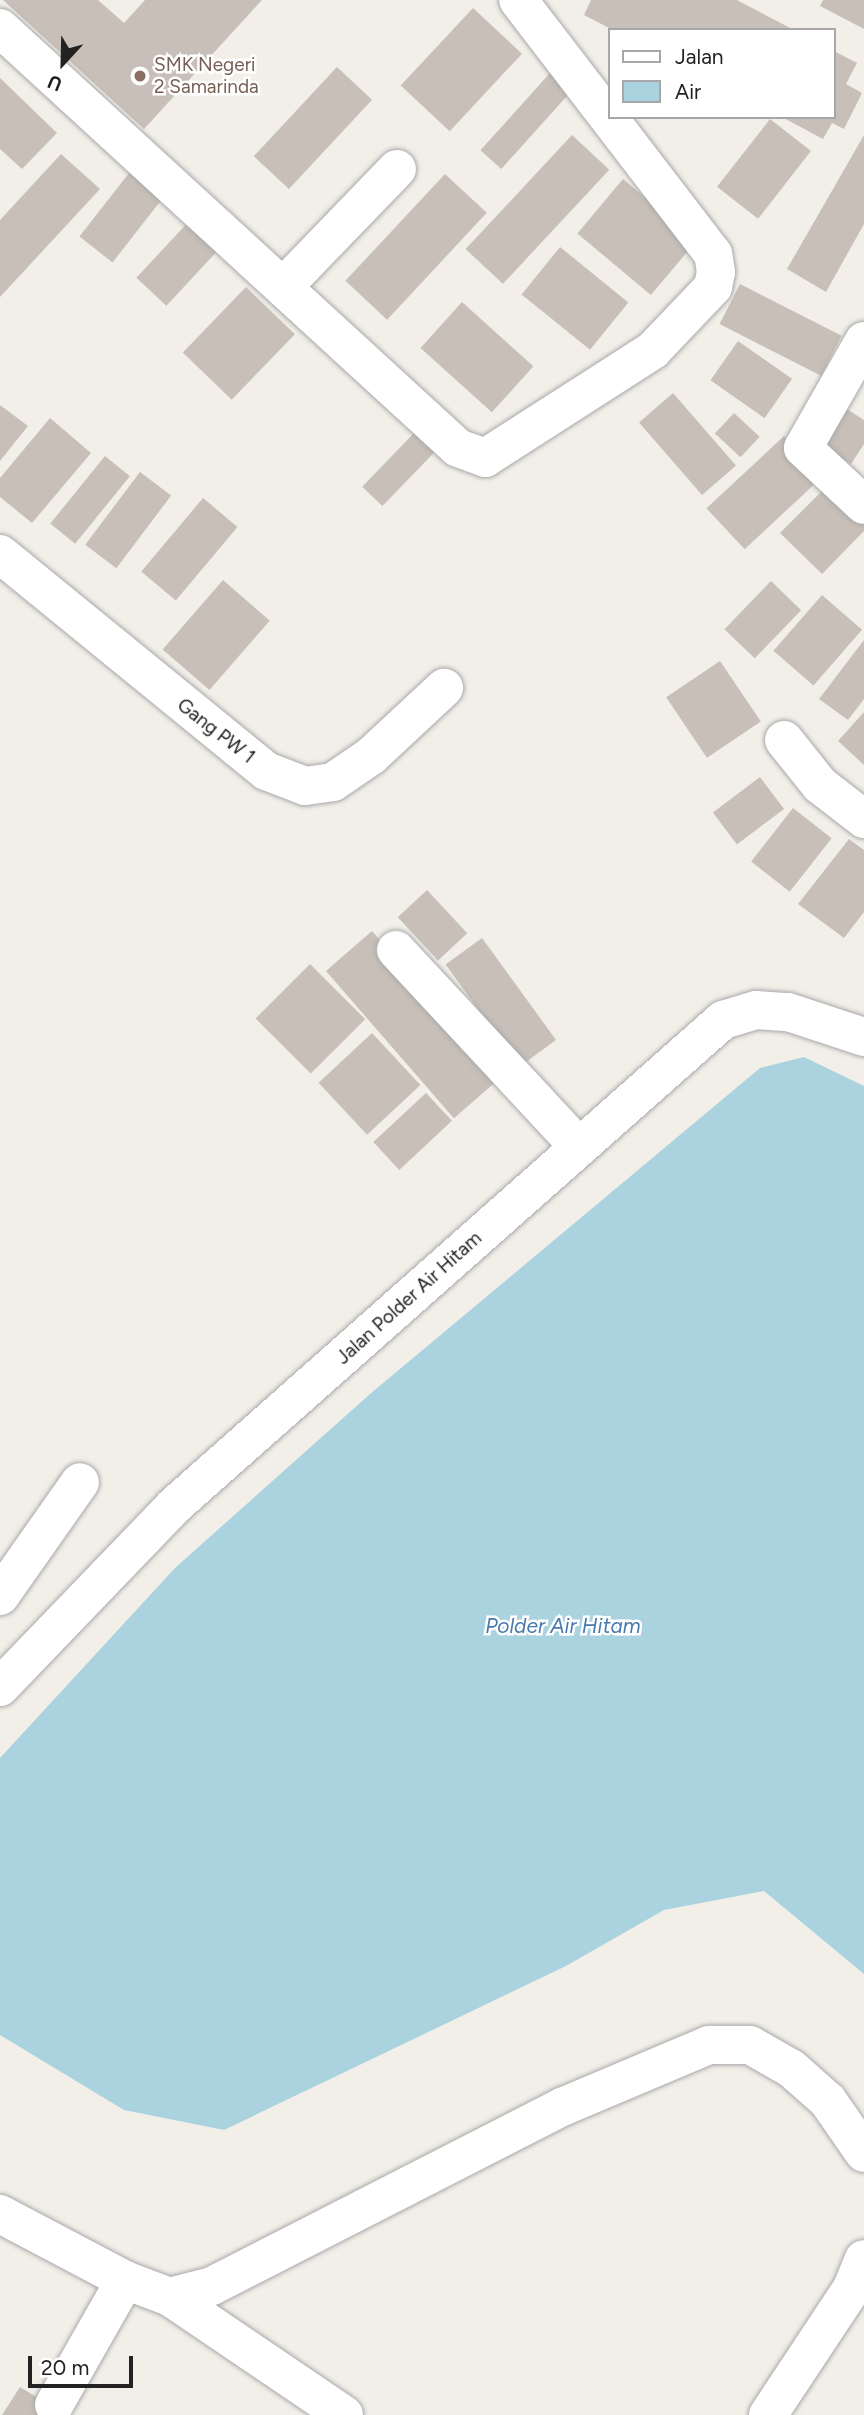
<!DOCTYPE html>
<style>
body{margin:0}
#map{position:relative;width:864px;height:2415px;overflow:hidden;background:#f2efe9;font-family:Figtree,sans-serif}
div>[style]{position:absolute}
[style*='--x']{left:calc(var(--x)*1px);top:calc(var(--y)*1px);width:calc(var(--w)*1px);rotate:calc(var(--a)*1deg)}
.water>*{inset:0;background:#aad3df}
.building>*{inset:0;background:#c7bfb8;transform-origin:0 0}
.roads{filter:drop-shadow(0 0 2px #a9a9a9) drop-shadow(0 0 2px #a9a9a9)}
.minor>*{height:38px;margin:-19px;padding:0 19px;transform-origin:19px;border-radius:19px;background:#fff}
.dots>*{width:19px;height:19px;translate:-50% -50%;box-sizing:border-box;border:4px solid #fff;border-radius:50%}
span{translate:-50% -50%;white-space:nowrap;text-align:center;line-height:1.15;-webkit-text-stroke:5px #fff;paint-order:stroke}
.education-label{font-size:19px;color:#785e54}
.left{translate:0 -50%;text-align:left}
.street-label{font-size:19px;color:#222}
.water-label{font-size:21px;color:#4a7aab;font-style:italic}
.legend{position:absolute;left:608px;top:28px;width:228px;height:91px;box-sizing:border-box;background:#fff;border:2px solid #a7a7a7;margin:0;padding:9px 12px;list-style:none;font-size:21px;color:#222}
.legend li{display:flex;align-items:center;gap:14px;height:35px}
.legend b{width:35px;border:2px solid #a7a7a7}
.north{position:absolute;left:28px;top:28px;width:70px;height:70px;-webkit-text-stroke:5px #fff;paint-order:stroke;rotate:202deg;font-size:19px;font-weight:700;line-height:28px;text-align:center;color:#222}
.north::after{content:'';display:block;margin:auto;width:24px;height:32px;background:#222;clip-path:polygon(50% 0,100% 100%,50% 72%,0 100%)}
.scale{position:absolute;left:28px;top:2356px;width:105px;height:32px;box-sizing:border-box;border:4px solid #222;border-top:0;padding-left:9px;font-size:21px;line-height:24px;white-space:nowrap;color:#222;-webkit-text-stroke:5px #fff;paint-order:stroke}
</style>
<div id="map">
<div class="water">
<div style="clip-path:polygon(804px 1057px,864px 1086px,864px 1974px,764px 1891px,664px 1910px,566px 1966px,224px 2130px,124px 2110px,0 2035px,0 1758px,175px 1568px,370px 1394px,760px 1068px)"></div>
</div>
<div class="building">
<div style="clip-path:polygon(3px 0,98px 0,124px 23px,145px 0,262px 0,144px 129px)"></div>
<div style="clip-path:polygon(591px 0,737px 0,794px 30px,613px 30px,584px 15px)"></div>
<div style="clip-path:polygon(823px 0,864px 0,864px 29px,820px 6px)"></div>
<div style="left:473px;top:8px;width:67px;height:106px;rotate:43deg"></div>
<div style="clip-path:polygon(834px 51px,857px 63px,846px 84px,862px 93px,844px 129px,832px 123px,823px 139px,782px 117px,834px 117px)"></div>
<div style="left:337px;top:67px;width:48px;height:122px;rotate:43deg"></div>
<div style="left:550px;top:73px;width:28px;height:104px;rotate:42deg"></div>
<div style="clip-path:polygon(0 78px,57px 133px,22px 169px,0 149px)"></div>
<div style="left:770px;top:119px;width:52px;height:86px;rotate:38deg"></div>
<div style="left:572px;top:135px;width:51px;height:156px;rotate:43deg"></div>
<div style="clip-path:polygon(864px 135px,864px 224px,826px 292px,787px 269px)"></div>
<div style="clip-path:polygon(61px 154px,100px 189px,0 297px,0 220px)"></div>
<div style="left:133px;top:168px;width:42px;height:87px;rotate:38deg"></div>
<div style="left:445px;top:174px;width:57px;height:146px;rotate:43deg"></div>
<div style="left:623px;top:179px;width:96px;height:71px;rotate:40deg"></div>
<div style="left:193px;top:217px;width:41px;height:83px;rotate:43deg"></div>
<div style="left:560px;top:247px;width:88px;height:61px;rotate:39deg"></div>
<div style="left:740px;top:284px;width:114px;height:45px;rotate:27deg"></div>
<div style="left:246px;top:287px;width:68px;height:91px;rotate:44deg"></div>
<div style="left:462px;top:302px;width:96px;height:62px;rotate:42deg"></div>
<div style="left:738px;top:341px;width:66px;height:48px;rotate:35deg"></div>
<div style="left:673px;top:393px;width:96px;height:45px;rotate:49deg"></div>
<div style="clip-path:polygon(836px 402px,864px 420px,864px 444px,851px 464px,812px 438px)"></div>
<div style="clip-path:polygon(0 405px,28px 426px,0 461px)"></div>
<div style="left:734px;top:413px;width:35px;height:28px;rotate:43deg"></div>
<div style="clip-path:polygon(50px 418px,91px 453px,32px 523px,0 497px,0 478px)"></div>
<div style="left:415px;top:432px;width:28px;height:76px;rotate:44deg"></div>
<div style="left:784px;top:436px;width:56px;height:106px;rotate:47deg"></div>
<div style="left:105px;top:456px;width:32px;height:87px;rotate:39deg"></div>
<div style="left:140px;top:472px;width:39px;height:91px;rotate:37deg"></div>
<div style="clip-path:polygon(831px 482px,864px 513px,864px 531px,822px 574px,780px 533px)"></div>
<div style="left:203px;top:498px;width:45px;height:96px;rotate:40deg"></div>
<div style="left:223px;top:580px;width:62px;height:92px;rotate:41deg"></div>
<div style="left:771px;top:581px;width:42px;height:67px;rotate:44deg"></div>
<div style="left:822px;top:595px;width:53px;height:74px;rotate:41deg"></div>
<div style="clip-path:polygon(864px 640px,864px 699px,848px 720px,819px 699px)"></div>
<div style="left:720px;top:661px;width:73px;height:65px;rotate:56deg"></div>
<div style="clip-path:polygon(864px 712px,864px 765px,838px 741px)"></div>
<div style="left:760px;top:777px;width:40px;height:59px;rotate:53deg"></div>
<div style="left:793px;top:808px;width:49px;height:68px;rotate:38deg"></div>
<div style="clip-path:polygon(849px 839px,864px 850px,864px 912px,844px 938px,798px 904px)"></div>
<div style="left:427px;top:890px;width:59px;height:40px;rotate:47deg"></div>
<div style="left:372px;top:931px;width:195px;height:61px;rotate:49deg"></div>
<div style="left:482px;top:938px;width:126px;height:45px;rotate:54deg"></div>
<div style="left:310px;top:964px;width:78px;height:77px;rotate:45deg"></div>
<div style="left:372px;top:1033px;width:71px;height:73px;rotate:47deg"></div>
<div style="left:426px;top:1093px;width:38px;height:72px;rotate:47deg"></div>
<div style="clip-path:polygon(20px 2387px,66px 2415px,2px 2415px)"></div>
</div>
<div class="roads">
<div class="minor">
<div style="--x:0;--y:28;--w:621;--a:42.52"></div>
<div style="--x:458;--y:448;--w:29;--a:20"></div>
<div style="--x:485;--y:458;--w:200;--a:-32.7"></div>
<div style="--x:653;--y:350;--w:87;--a:-46.4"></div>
<div style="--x:713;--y:287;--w:15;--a:-79"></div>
<div style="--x:716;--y:272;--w:18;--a:-99"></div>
<div style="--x:713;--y:254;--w:320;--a:-127.5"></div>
<div style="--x:283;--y:287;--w:164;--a:-46"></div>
<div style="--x:864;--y:341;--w:123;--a:119.7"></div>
<div style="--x:803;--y:448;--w:83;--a:43.1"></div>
<div style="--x:0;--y:554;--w:343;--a:39.2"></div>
<div style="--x:266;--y:771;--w:42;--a:21"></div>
<div style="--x:305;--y:786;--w:28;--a:-8"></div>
<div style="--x:333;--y:782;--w:46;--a:-34.4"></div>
<div style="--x:371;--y:756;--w:100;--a:-43"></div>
<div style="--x:784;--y:740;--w:58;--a:51.3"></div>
<div style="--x:820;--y:785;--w:56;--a:37.7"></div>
<div style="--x:396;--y:950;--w:269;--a:47.1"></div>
<div style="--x:0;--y:1596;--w:139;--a:-54.9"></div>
<div style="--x:0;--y:1687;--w:251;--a:-46.1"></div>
<div style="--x:174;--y:1506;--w:733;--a:-41.52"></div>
<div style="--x:723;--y:1020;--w:34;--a:-17"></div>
<div style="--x:756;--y:1010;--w:32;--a:4"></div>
<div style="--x:788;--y:1012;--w:80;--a:18.2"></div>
<div style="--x:0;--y:2214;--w:141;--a:27.8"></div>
<div style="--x:125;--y:2280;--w:48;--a:20.7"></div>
<div style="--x:170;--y:2297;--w:43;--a:-14.7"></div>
<div style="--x:212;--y:2286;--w:393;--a:-27.1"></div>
<div style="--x:562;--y:2107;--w:160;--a:-22.9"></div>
<div style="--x:709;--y:2045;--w:41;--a:0"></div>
<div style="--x:750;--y:2045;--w:48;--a:29.7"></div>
<div style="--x:792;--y:2069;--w:48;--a:41.6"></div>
<div style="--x:828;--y:2101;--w:63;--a:55.3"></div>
<div style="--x:170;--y:2297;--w:210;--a:34.1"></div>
<div style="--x:54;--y:2405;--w:144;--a:-60.4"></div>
<div style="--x:768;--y:2415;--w:152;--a:-56.5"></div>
<div style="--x:852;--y:2288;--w:31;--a:-68"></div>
</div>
</div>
<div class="dots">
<div style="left:140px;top:76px;background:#8d6e63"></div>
</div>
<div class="education-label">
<span class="left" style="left:154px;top:76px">SMK Negeri<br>2 Samarinda</span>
</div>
<div class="street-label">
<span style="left:216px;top:731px;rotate:38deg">Gang PW 1</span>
<span style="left:409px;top:1298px;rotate:-42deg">Jalan Polder Air Hitam</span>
</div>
<div class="water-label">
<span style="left:563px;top:1626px">Polder Air Hitam</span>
</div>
<ul class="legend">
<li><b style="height:9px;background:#fff"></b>Jalan</li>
<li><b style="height:19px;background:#aad3df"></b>Air</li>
</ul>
<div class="north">U</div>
<div class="scale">20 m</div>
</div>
